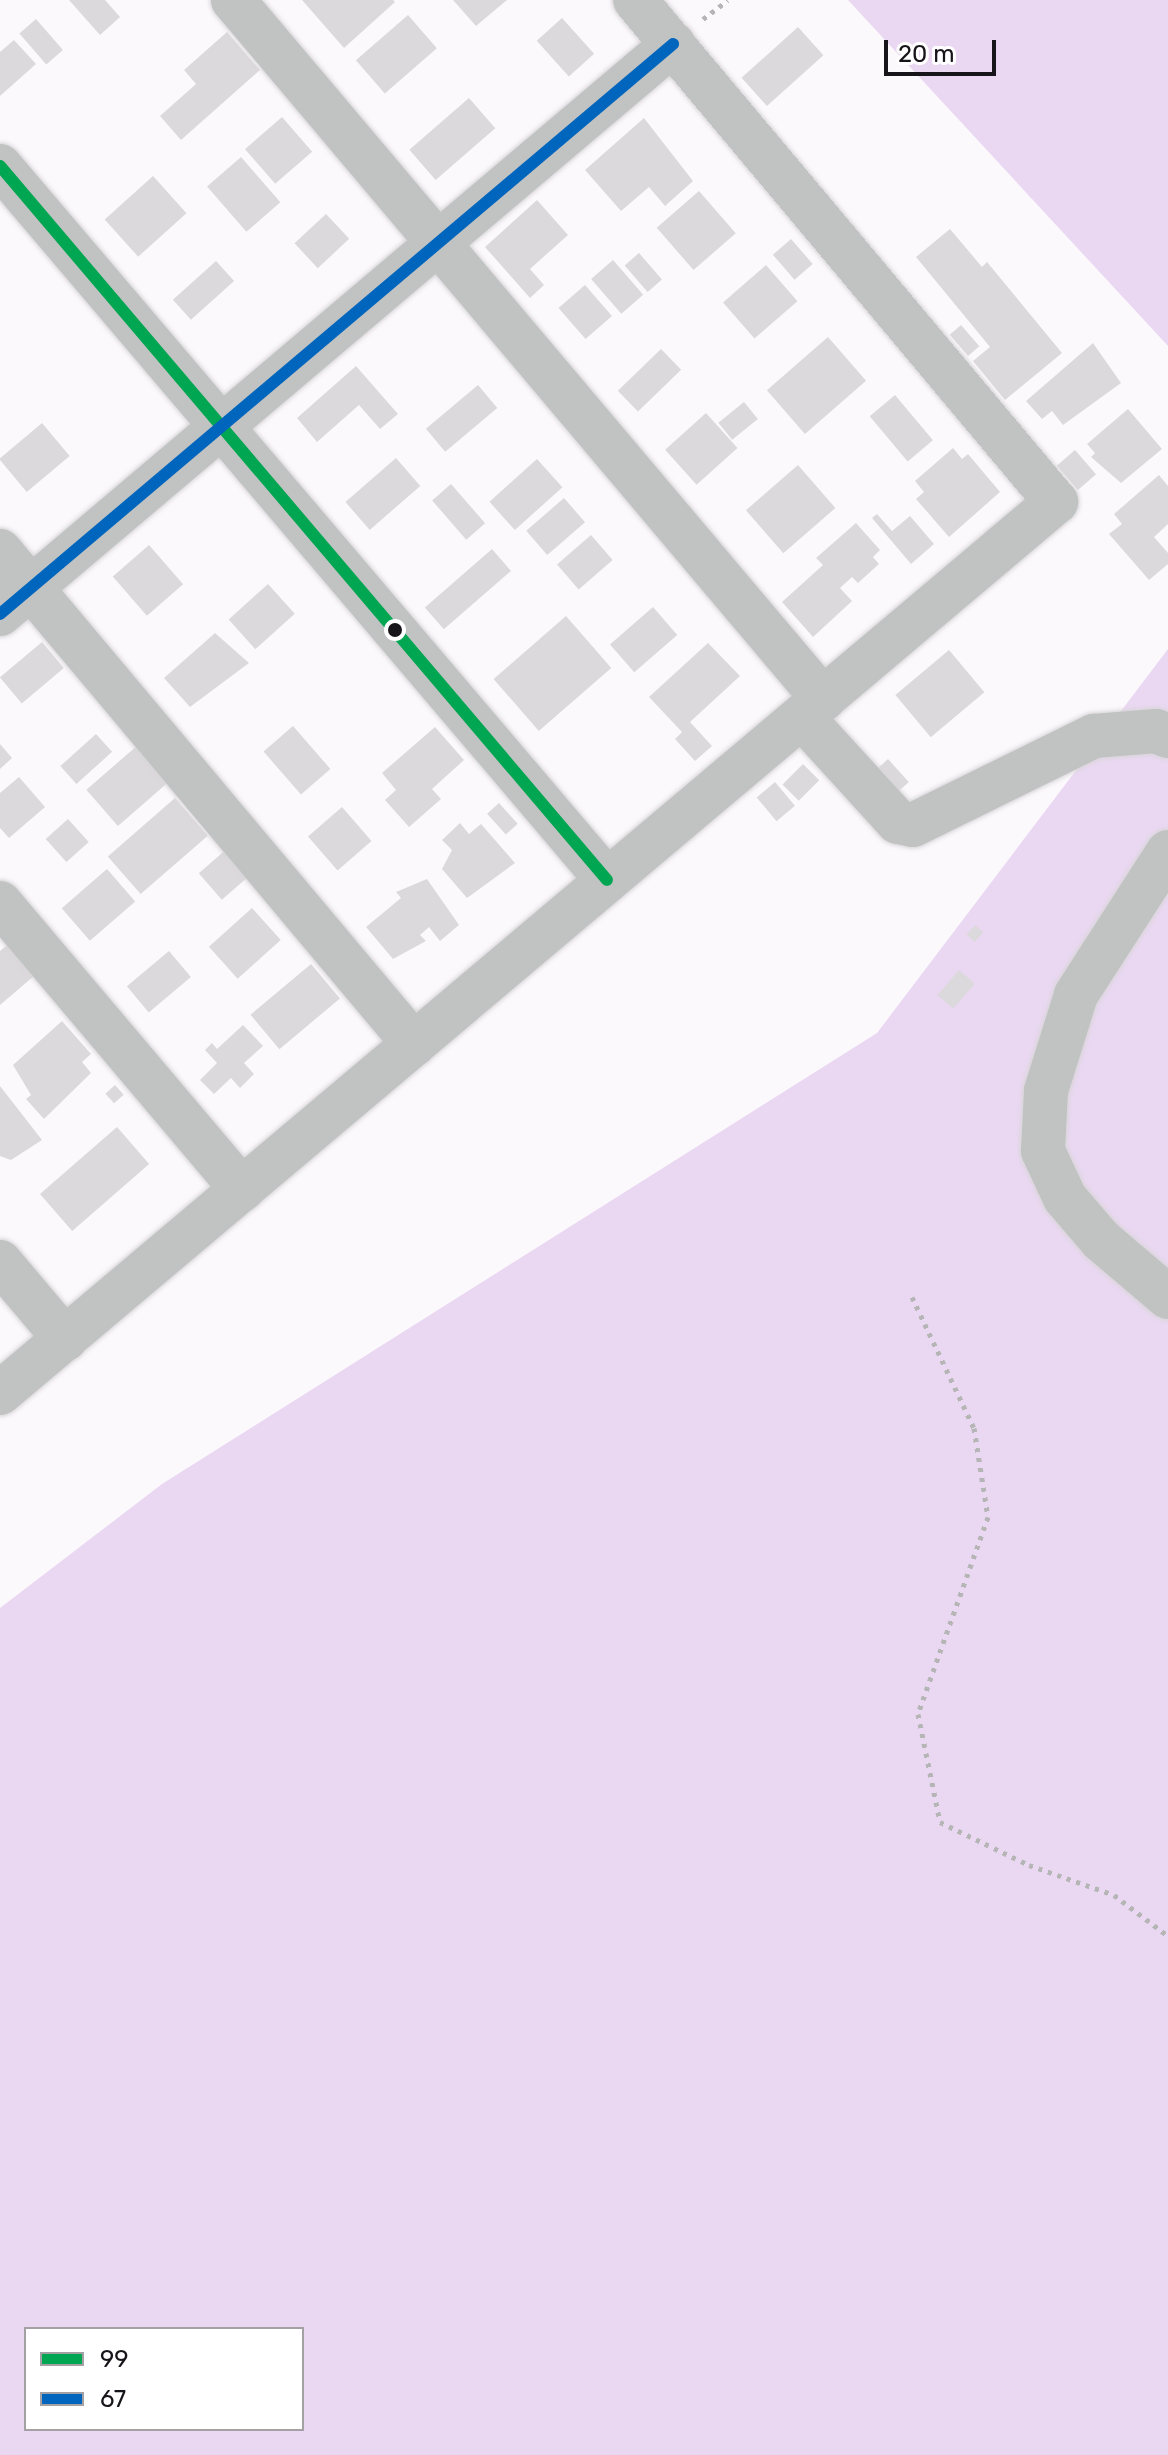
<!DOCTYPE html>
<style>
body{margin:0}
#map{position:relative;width:1168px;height:2455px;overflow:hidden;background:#fcf9fd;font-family:Rubik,sans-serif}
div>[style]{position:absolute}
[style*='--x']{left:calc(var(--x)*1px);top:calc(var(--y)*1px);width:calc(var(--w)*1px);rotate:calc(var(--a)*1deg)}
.green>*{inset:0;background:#ead8f2}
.building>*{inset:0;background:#dcd9dd;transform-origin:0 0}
.path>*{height:5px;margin-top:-2.5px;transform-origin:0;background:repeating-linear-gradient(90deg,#b5b5b6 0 4px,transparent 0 10px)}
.roads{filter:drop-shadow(0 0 2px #d8d5d8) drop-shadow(0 0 2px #d8d5d8)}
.minor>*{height:44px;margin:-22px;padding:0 22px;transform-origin:22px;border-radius:22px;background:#c0c3c2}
.bus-1>*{height:12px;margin:-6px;padding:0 6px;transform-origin:6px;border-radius:6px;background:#00a651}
.bus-2>*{height:12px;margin:-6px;padding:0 6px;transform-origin:6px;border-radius:6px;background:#0065bd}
.dots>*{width:22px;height:22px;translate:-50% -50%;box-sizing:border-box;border:4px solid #fff;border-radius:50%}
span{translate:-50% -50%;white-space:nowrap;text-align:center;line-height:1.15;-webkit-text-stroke:6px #fff;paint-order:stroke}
.legend{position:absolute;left:24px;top:2327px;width:280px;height:104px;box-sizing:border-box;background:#fff;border:2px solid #a3a1a3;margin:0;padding:10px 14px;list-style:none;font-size:24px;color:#18151a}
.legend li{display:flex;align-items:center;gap:16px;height:40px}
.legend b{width:40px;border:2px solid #a3a1a3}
.scale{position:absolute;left:884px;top:40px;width:112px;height:36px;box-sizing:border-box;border:4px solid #18151a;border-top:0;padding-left:10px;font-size:24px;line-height:28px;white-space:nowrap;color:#18151a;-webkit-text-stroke:6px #fff;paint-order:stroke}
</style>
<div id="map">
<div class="green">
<div style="clip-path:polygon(848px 0,1168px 0,1168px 346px)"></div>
<div style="clip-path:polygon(evenodd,1168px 649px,1168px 2455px,0 2455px,0 1608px,162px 1484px,877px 1033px,1168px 649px,26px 2329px,302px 2329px,302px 2429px,26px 2429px,26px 2329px)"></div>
</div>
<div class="building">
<div style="clip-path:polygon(69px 0,105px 0,120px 17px,100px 35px)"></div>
<div style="clip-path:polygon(302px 0,393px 0,395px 2px,344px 48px)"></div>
<div style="clip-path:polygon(453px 0,507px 0,476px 26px)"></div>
<div style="left:408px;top:15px;width:44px;height:69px;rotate:49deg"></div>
<div style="left:562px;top:18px;width:48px;height:34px;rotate:48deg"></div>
<div style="left:36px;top:19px;width:41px;height:22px;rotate:49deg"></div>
<div style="left:798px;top:27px;width:38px;height:76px;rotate:48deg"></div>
<div style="clip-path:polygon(227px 32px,260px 70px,181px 140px,160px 116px,196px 84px,184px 70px)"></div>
<div style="clip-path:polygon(14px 40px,36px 64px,0 96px,0 52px)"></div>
<div style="left:469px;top:98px;width:40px;height:79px;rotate:49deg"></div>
<div style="left:282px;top:117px;width:46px;height:49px;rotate:49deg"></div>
<div style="clip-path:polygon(644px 118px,693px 181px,665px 206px,649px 187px,621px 211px,585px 170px)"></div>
<div style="left:241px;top:157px;width:60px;height:45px;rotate:49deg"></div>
<div style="left:153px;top:176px;width:50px;height:65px;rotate:48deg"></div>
<div style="left:699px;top:191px;width:56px;height:56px;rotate:49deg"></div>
<div style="clip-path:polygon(537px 200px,568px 235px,530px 269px,544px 285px,530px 298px,485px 247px)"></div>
<div style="left:326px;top:214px;width:34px;height:43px;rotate:47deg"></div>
<div style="clip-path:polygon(950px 229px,982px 267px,987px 262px,1062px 353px,1005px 400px,973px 361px,990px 347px,916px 257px)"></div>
<div style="left:791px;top:239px;width:33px;height:24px;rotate:49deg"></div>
<div style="left:639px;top:253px;width:35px;height:19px;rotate:49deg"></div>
<div style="left:613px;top:260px;width:46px;height:29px;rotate:49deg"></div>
<div style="left:216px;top:261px;width:27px;height:58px;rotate:48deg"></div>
<div style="left:766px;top:265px;width:48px;height:57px;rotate:49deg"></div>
<div style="left:585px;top:285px;width:41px;height:35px;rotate:49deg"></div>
<div style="left:961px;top:325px;width:28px;height:15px;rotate:49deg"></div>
<div style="left:828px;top:337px;width:58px;height:81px;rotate:49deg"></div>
<div style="clip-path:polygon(1093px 343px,1121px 383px,1063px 425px,1052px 411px,1042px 419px,1026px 401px)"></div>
<div style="left:661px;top:349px;width:29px;height:60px;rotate:46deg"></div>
<div style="clip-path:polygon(356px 366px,398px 414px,380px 429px,359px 405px,317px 442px,297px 418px)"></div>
<div style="left:478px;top:385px;width:30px;height:68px;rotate:50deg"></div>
<div style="left:895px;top:395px;width:59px;height:33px;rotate:50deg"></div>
<div style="left:744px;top:402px;width:22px;height:33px;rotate:51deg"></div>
<div style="clip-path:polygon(1128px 409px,1162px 449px,1121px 483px,1091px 457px,1095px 453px,1087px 444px)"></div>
<div style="left:706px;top:413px;width:47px;height:55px;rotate:48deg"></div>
<div style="left:42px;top:423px;width:43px;height:56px;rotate:50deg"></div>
<div style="clip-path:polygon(953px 448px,962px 459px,968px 454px,1000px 492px,949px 537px,916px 499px,924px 492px,915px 481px)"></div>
<div style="left:1075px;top:450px;width:32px;height:24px;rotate:49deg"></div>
<div style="left:396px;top:458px;width:37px;height:67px;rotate:49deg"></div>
<div style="left:537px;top:459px;width:38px;height:64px;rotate:48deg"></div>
<div style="left:798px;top:465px;width:57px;height:69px;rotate:49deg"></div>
<div style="clip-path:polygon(1159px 475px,1168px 486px,1168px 524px,1154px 537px,1168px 553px,1168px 564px,1149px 580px,1109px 534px,1122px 524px,1114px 514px)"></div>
<div style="left:451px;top:484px;width:52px;height:25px;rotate:49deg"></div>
<div style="left:564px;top:498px;width:32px;height:50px;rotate:49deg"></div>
<div style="clip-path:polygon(877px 514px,892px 531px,910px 516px,934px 544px,911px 564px,872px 518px)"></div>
<div style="clip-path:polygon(856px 523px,880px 550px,873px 557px,879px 564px,858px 583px,852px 577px,840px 588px,852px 601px,813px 637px,782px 602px,823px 565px,816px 558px)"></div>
<div style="left:591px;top:535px;width:33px;height:45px;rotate:49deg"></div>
<div style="left:149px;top:545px;width:52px;height:48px;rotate:49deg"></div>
<div style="left:492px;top:549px;width:29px;height:89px;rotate:49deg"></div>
<div style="left:268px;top:584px;width:40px;height:53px;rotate:48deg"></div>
<div style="left:653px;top:607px;width:37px;height:57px;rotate:49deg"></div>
<div style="left:566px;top:616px;width:69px;height:96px;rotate:49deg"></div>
<div style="clip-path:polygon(215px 633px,249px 663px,190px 707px,164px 678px)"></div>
<div style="left:42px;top:642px;width:34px;height:55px;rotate:50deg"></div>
<div style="clip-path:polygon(708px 643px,740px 676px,690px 722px,712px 746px,695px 761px,675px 739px,682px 732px,649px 697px)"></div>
<div style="left:949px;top:650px;width:55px;height:70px;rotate:50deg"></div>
<div style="left:293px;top:726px;width:57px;height:39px;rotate:49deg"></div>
<div style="clip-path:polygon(435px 727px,464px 760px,432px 789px,441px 799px,409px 827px,385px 800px,396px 790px,382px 773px)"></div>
<div style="left:96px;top:734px;width:24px;height:48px;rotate:48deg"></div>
<div style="left:146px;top:738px;width:48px;height:79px;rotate:49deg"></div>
<div style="clip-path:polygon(0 744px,12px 758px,0 769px)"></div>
<div style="left:888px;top:759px;width:31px;height:20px;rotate:48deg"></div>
<div style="left:803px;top:764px;width:23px;height:29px;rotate:45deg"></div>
<div style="clip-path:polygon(19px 777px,45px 807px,9px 838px,0 828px,0 793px)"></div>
<div style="left:775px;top:782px;width:31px;height:24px;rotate:50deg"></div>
<div style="left:175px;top:798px;width:50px;height:89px;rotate:49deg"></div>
<div style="left:499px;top:803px;width:28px;height:16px;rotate:48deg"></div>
<div style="left:342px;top:807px;width:45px;height:45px;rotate:49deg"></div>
<div style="left:68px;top:819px;width:31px;height:30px;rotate:48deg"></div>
<div style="clip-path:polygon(460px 823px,469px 834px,481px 824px,515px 863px,467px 898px,442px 869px,452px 850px,442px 840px)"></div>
<div style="left:229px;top:847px;width:35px;height:40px;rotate:49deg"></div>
<div style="left:107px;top:869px;width:43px;height:60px;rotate:49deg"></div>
<div style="clip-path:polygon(427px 879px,459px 925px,440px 941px,429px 927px,420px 935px,426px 941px,393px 959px,366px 927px,401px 898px,396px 892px)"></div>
<div style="left:252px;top:908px;width:43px;height:58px;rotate:48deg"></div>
<div style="left:975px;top:925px;width:11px;height:13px;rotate:41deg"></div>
<div style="clip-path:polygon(14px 939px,41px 970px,0 1005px,0 951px)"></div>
<div style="left:169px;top:951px;width:34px;height:55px;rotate:50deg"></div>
<div style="left:311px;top:964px;width:45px;height:79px;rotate:50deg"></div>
<div style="left:959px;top:970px;width:21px;height:33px;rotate:41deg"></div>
<div style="clip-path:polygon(62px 1021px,91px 1054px,82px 1062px,91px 1073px,44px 1119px,26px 1099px,31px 1095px,13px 1065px)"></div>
<div style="clip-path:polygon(243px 1025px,263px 1046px,244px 1063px,254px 1074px,240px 1088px,231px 1078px,214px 1094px,200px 1080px,217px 1063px,205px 1050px,212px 1043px,217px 1049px)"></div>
<div style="left:115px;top:1085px;width:13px;height:13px;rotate:48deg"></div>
<div style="clip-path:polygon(0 1086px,42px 1140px,11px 1160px,0 1156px)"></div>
<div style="left:117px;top:1127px;width:49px;height:102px;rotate:49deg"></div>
</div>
<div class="path">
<div style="--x:703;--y:19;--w:31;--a:-37"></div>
<div style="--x:912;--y:1297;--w:145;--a:64.7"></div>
<div style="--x:974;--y:1428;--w:90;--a:81.1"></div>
<div style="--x:988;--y:1517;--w:209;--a:109.6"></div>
<div style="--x:918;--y:1714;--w:110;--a:78.5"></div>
<div style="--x:940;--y:1822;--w:99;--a:25.8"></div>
<div style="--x:1029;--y:1865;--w:90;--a:19.4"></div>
<div style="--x:1114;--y:1895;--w:68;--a:37.2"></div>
</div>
<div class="roads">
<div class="minor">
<div style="--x:233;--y:0;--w:915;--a:49.83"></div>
<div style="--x:0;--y:166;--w:937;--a:49.63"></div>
<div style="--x:0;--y:551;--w:644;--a:49.98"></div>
<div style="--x:0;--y:614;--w:882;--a:-40.26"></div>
<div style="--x:802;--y:717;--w:142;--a:47.6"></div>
<div style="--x:898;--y:822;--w:15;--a:11"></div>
<div style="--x:913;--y:825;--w:202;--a:-26.2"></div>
<div style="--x:1094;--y:736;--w:62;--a:-4.6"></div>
<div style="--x:1156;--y:731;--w:13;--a:23"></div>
<div style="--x:1168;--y:852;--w:170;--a:122.8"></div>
<div style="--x:1076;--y:995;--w:101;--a:107.4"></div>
<div style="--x:1046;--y:1091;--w:60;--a:92.9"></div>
<div style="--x:1043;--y:1151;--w:52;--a:64.9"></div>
<div style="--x:1065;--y:1198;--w:55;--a:49.4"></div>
<div style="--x:1101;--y:1240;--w:88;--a:40.4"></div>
<div style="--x:0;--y:903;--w:375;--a:49.8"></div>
<div style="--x:0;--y:1262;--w:101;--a:49.8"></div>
<div style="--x:0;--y:1393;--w:1382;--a:-40.16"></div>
<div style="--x:1056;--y:502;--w:655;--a:-129.98"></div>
</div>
</div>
<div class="bus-1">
<div style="--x:0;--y:166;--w:937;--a:49.63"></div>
</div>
<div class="bus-2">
<div style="--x:0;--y:614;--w:882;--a:-40.26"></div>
</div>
<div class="dots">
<div style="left:395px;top:630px;background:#18151a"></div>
</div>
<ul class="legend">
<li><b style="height:10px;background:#00a651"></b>99</li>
<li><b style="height:10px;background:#0065bd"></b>67</li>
</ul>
<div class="scale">20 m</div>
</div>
